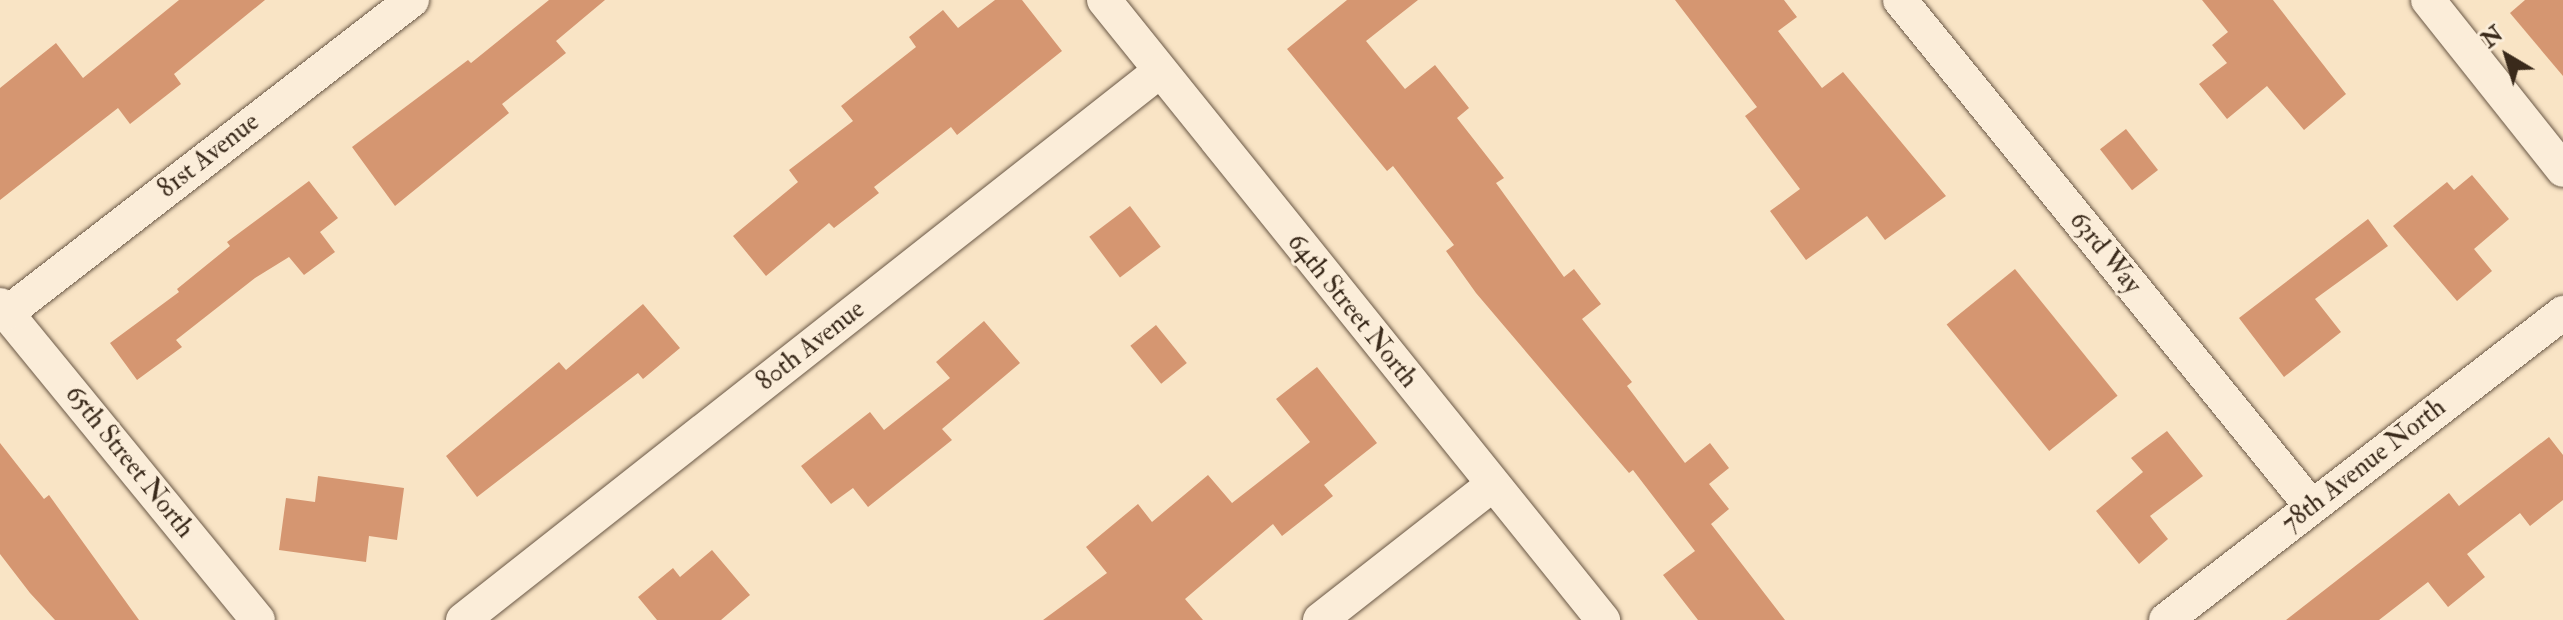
<!DOCTYPE html>
<style>
body{margin:0}
#map{position:relative;width:2563px;height:620px;overflow:hidden;background:#f9e4c5;font-family:"IM FELL Double Pica",serif}
div>[style]{position:absolute}
[style*='--x']{left:calc(var(--x)*1px);top:calc(var(--y)*1px);width:calc(var(--w)*1px);rotate:calc(var(--a)*1deg)}
.building>*{inset:0;background:#d59671;transform-origin:0 0}
.roads{filter:drop-shadow(0 0 2px #6a5846) drop-shadow(0 0 2px #6a5846)}
.minor>*{height:34px;margin:-17px;padding:0 17px;transform-origin:17px;border-radius:17px;background:#fbedd9}
span{translate:-50% -50%;white-space:nowrap;text-align:center;line-height:1.15;-webkit-text-stroke:6px #fbedd9;paint-order:stroke}
.street-label{font-size:26px;color:#3a2a1b}
.north{position:absolute;left:2467px;top:16px;width:80px;height:80px;-webkit-text-stroke:6px #fbedd9;paint-order:stroke;rotate:322deg;font-size:22px;font-weight:700;line-height:32px;text-align:center;color:#3a2a1b}
.north::after{content:'';display:block;margin:auto;width:28px;height:36px;background:#3a2a1b;clip-path:polygon(50% 0,100% 100%,50% 72%,0 100%)}
</style>
<div id="map">
<div class="building">
<div style="clip-path:polygon(179px 0,265px 0,174px 74px,181px 84px,130px 124px,118px 108px,0 200px,0 88px,56px 43px,83px 78px)"></div>
<div style="clip-path:polygon(549px 0,605px 0,556px 41px,566px 53px,502px 104px,509px 113px,395px 206px,352px 147px,468px 60px,471px 63px)"></div>
<div style="clip-path:polygon(995px 0,1022px 0,1062px 51px,957px 135px,951px 127px,874px 187px,879px 193px,834px 228px,829px 223px,766px 276px,733px 236px,798px 182px,789px 170px,853px 121px,841px 106px,916px 47px,909px 37px,943px 10px,958px 28px)"></div>
<div style="clip-path:polygon(1347px 0,1418px 0,1366px 41px,1405px 89px,1435px 65px,1469px 108px,1457px 118px,1504px 178px,1496px 183px,1564px 277px,1574px 269px,1601px 304px,1582px 319px,1632px 382px,1627px 386px,1685px 463px,1710px 443px,1729px 468px,1709px 484px,1729px 509px,1711px 524px,1785px 620px,1698px 620px,1663px 575px,1695px 551px,1633px 470px,1629px 473px,1476px 293px,1446px 251px,1454px 245px,1393px 166px,1387px 171px,1287px 49px)"></div>
<div style="clip-path:polygon(1675px 0,1784px 0,1797px 17px,1778px 31px,1822px 88px,1843px 72px,1946px 196px,1885px 240px,1867px 216px,1806px 260px,1770px 211px,1800px 189px,1745px 116px,1757px 107px)"></div>
<div style="clip-path:polygon(2202px 0,2273px 0,2346px 94px,2304px 130px,2267px 86px,2227px 119px,2199px 84px,2227px 63px,2212px 45px,2228px 32px)"></div>
<div style="clip-path:polygon(2525px 0,2563px 0,2563px 76px,2510px 13px)"></div>
<div style="left:2126px;top:129px;width:52px;height:33px;rotate:52deg"></div>
<div style="clip-path:polygon(2472px 175px,2509px 219px,2474px 249px,2492px 271px,2457px 301px,2393px 226px,2447px 182px,2454px 190px)"></div>
<div style="clip-path:polygon(309px 181px,338px 218px,320px 232px,335px 252px,304px 275px,289px 257px,255px 278px,176px 340px,182px 347px,137px 380px,110px 343px,179px 292px,177px 289px,230px 246px,227px 242px)"></div>
<div style="left:1130px;top:206px;width:51px;height:51px;rotate:53deg"></div>
<div style="clip-path:polygon(2368px 219px,2388px 246px,2315px 299px,2341px 332px,2284px 377px,2239px 318px)"></div>
<div style="left:2015px;top:269px;width:163px;height:88px;rotate:51deg"></div>
<div style="clip-path:polygon(643px 304px,680px 348px,643px 379px,638px 373px,477px 497px,446px 456px,559px 362px,566px 370px)"></div>
<div style="clip-path:polygon(984px 321px,1020px 363px,942px 429px,952px 440px,868px 507px,853px 488px,831px 504px,801px 466px,870px 412px,884px 430px,950px 378px,936px 362px)"></div>
<div style="left:1156px;top:325px;width:49px;height:33px;rotate:51deg"></div>
<div style="clip-path:polygon(1317px 367px,1377px 443px,1324px 485px,1333px 496px,1282px 536px,1273px 524px,1185px 599px,1203px 620px,1043px 620px,1107px 573px,1086px 547px,1138px 504px,1152px 522px,1208px 475px,1232px 503px,1310px 442px,1276px 399px)"></div>
<div style="clip-path:polygon(2167px 431px,2203px 476px,2150px 516px,2168px 539px,2139px 564px,2096px 511px,2143px 472px,2131px 458px)"></div>
<div style="clip-path:polygon(2549px 437px,2563px 455px,2563px 500px,2530px 526px,2520px 513px,2467px 554px,2485px 577px,2448px 607px,2428px 582px,2379px 620px,2286px 620px,2449px 493px,2459px 506px)"></div>
<div style="clip-path:polygon(0 443px,44px 499px,49px 495px,139px 620px,55px 620px,30px 593px,0 554px)"></div>
<div style="clip-path:polygon(318px 476px,404px 488px,397px 540px,369px 536px,366px 562px,279px 550px,286px 498px,315px 502px)"></div>
<div style="clip-path:polygon(712px 550px,750px 595px,721px 620px,657px 620px,638px 597px,673px 568px,680px 577px)"></div>
</div>
<div class="roads">
<div class="minor">
<div style="--x:1104;--y:0;--w:796;--a:51.17"></div>
<div style="--x:1900;--y:0;--w:652;--a:50.91"></div>
<div style="--x:2428;--y:0;--w:217;--a:51.5"></div>
<div style="--x:0;--y:305;--w:407;--a:50.7"></div>
<div style="--x:7;--y:313;--w:512;--a:-37.7"></div>
<div style="--x:463;--y:620;--w:887;--a:-38.23"></div>
<div style="--x:1320;--y:620;--w:217;--a:-38.1"></div>
<div style="--x:2166;--y:620;--w:502;--a:-37.71"></div>
</div>
</div>
<div class="street-label">
<span style="left:209px;top:156px;rotate:-38deg">81st Avenue</span>
<span style="left:2105px;top:253px;rotate:51deg">63rd Way</span>
<span style="left:1352px;top:311px;rotate:51deg">64th Street North</span>
<span style="left:811px;top:346px;rotate:-38deg">80th Avenue</span>
<span style="left:129px;top:462px;rotate:51deg">65th Street North</span>
<span style="left:2364px;top:466px;rotate:-38deg">78th Avenue North</span>
</div>
<div class="north">N</div>
</div>
